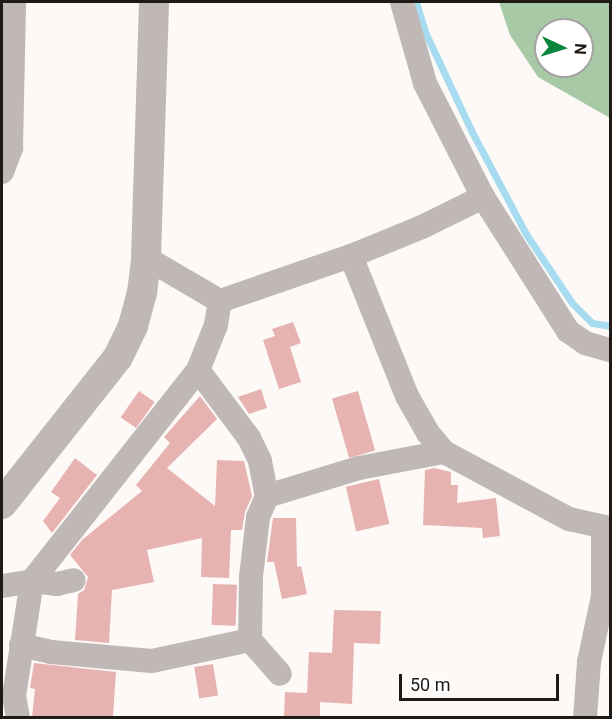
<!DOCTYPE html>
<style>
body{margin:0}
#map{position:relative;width:612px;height:719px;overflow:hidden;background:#fcf9f7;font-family:Roboto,sans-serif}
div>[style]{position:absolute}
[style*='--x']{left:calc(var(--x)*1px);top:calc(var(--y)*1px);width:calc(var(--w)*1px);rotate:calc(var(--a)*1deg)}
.forest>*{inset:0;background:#a7c9a6}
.stream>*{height:7px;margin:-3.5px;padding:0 3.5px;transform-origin:3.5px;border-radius:3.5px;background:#a7dcf0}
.building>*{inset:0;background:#e7b3b0;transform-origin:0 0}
.minor>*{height:24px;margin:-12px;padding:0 12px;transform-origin:12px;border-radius:12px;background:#c0b7b7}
.tertiary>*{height:30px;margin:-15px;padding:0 15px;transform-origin:15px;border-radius:15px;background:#c0b7b7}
span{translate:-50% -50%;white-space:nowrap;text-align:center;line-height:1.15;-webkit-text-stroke:4.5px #fff;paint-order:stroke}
.frame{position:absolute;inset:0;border:3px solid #201a16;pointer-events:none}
.north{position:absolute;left:534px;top:18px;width:60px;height:60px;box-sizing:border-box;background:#fff;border:2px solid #a6a3a2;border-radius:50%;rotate:94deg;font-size:16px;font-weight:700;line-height:24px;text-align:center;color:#201a16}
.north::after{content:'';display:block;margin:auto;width:21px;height:27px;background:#0a853e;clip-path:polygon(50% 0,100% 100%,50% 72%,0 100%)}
.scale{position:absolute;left:399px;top:674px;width:160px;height:27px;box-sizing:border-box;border:3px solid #201a16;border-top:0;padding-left:8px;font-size:18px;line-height:21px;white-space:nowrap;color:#201a16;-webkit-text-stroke:4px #fff;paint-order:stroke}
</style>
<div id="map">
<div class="forest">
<div style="clip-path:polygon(evenodd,499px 2px,610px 2px,610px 118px,538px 77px,510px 35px,499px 2px,546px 30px,582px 30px,582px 66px,546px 66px,546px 30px)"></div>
</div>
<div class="stream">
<div style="--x:416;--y:2;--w:34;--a:73"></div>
<div style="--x:426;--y:34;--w:108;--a:64.9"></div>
<div style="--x:472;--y:132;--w:115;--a:62.1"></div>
<div style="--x:526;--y:234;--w:83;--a:56.3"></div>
<div style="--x:572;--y:303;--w:28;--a:45"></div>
<div style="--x:592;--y:323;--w:18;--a:9"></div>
</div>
<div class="building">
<div style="clip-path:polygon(293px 322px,301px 343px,290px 347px,301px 382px,279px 389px,263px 340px,275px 336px,272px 329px)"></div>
<div style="clip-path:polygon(261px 389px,267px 408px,249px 414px,238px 397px)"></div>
<div style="left:139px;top:391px;width:19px;height:32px;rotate:35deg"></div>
<div style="left:358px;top:391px;width:62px;height:27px;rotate:74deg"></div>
<div style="clip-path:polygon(200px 396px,217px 419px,167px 468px,215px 506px,217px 460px,244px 461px,252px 496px,245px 512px,242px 530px,231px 530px,229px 578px,201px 577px,202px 538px,147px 550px,154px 582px,112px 590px,109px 643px,75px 640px,78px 594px,84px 590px,88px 577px,70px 555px,82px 540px,142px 491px,136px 485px,170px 443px,164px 437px)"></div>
<div style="clip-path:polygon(75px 458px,97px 475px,52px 533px,43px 521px,60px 498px,51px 492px)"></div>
<div style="clip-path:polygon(434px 468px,451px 472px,451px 485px,458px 485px,457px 503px,496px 498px,500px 536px,483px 538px,482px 528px,423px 525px,425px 470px)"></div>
<div style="left:379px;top:479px;width:46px;height:34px;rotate:77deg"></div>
<div style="clip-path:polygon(273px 518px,296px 518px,297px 567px,301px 566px,307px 594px,282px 599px,274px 562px,267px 562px)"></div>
<div style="left:213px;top:584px;width:24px;height:41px;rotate:2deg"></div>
<div style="clip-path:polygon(334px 610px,381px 611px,380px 644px,354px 643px,352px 704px,320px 702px,320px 717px,284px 717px,285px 692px,307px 693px,309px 652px,332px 653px)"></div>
<div style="clip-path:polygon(34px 663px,116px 672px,113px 717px,32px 717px,35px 689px,30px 688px)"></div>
<div style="left:213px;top:664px;width:32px;height:19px;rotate:81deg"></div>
</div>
<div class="minor">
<div style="--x:2;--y:172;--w:26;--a:-69"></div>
<div style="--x:11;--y:148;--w:146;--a:-88.8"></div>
<div style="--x:483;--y:197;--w:159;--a:57.6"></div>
<div style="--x:568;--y:331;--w:21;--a:35"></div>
<div style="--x:585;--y:343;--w:26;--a:16"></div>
<div style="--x:351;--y:256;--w:79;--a:-22.3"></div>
<div style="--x:424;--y:226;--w:66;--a:-26.2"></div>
<div style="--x:483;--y:197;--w:128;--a:-117"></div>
<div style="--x:425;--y:83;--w:84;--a:-105.9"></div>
<div style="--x:146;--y:258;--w:86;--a:30.2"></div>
<div style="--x:220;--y:301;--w:139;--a:-19"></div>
<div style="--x:351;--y:256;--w:151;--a:68.2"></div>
<div style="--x:407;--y:396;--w:43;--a:60.4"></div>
<div style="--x:428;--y:433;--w:25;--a:50"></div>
<div style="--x:444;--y:452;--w:142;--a:28.2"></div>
<div style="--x:569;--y:519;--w:42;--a:12.4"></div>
<div style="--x:198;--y:370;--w:85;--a:53.1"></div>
<div style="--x:249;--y:438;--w:25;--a:64"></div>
<div style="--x:260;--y:461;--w:36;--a:79"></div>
<div style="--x:267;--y:496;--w:23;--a:113"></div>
<div style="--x:258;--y:517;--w:60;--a:96.7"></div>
<div style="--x:251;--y:577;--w:63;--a:90.9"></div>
<div style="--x:250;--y:640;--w:45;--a:48.6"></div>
<div style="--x:267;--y:496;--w:96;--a:-16.9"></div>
<div style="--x:359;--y:468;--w:86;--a:-10.7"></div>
<div style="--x:2;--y:586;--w:30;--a:-9"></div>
<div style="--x:32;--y:581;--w:268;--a:-51.8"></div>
<div style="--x:198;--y:370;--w:48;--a:-68.2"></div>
<div style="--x:216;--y:325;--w:24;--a:-81"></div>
<div style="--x:21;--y:645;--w:31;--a:13"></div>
<div style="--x:51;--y:652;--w:101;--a:5.1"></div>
<div style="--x:152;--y:661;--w:100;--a:-12.1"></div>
<div style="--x:18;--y:718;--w:22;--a:-100"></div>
<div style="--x:14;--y:696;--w:116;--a:-81.1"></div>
<div style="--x:32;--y:581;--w:25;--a:7"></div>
<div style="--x:57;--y:584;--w:17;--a:-13"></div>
<div style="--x:585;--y:718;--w:56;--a:-85.9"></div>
<div style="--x:589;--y:662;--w:67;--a:-78"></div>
<div style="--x:603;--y:596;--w:69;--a:-90"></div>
</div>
<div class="tertiary">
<div style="--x:2;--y:504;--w:187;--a:-51.7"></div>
<div style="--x:118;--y:357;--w:34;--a:-64"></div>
<div style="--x:133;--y:326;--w:34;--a:-75"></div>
<div style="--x:142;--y:293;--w:35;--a:-83"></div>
<div style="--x:146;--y:258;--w:256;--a:-88.2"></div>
</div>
<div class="frame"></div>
<div class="north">N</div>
<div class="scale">50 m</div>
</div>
